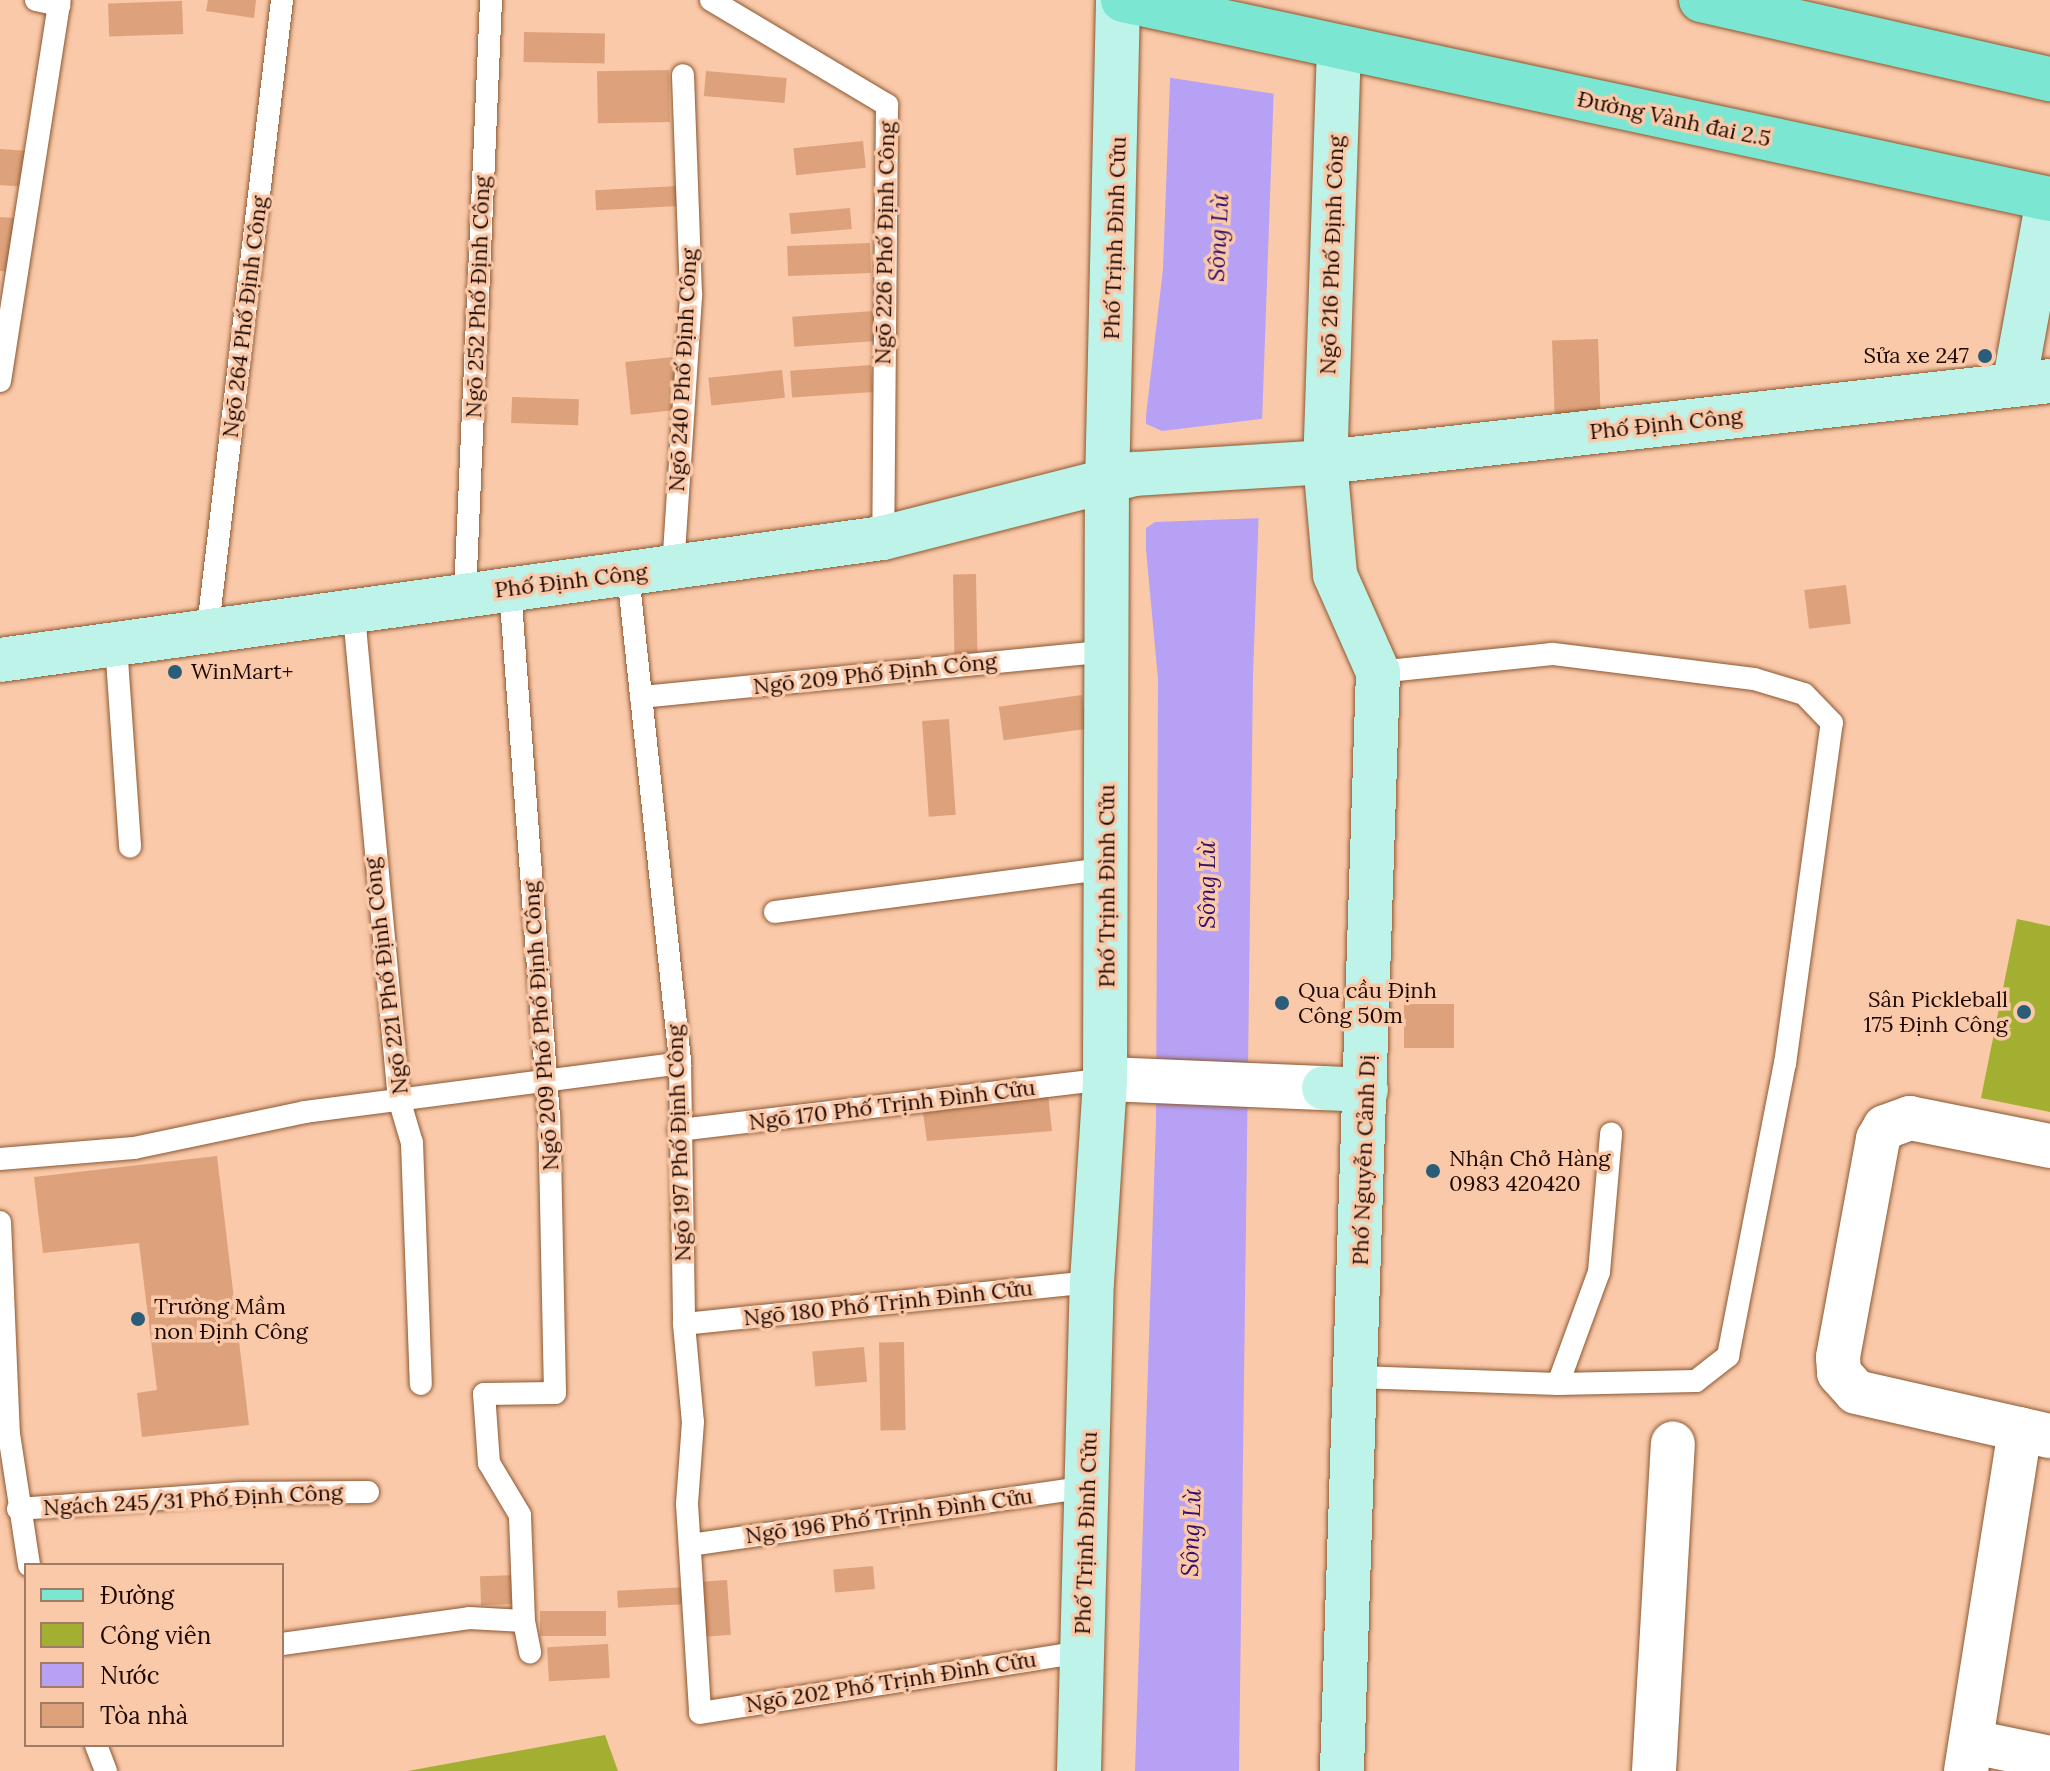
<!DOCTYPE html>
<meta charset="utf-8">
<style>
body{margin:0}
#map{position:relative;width:2050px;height:1771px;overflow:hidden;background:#fac9a9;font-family:Lora,serif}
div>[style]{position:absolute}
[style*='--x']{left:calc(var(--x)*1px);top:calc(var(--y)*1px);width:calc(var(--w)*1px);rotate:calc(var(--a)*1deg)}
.green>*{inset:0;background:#a3af31}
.water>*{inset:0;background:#b6a1f4}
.pier>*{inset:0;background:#fac9a9}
.building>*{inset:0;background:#dda27b;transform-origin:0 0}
.roads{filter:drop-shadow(0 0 2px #8d5832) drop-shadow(0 0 2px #8d5832)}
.lane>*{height:22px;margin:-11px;padding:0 11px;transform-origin:11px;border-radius:11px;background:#fff}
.street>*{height:44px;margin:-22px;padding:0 22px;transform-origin:22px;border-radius:22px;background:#fff}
.secondary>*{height:44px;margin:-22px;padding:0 22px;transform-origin:22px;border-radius:22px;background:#bdf3e8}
.primary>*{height:44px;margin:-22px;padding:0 22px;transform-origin:22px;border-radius:22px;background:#7be6d1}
.dots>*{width:22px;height:22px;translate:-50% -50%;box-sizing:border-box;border:4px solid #fac9a9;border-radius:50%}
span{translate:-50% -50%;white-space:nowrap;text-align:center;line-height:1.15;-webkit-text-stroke:7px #fac9a9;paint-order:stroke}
.street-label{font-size:22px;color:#1c0800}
.poi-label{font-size:22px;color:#1c0800}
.right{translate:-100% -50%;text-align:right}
.left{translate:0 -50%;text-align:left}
.water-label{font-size:24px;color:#340f69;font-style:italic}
.legend{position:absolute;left:24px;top:1563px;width:260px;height:184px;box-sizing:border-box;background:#fac9a9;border:2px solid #a17c65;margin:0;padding:10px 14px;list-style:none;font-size:24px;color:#1c0800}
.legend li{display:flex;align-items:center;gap:16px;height:40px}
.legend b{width:40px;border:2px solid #a17c65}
</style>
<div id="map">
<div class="green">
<div style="clip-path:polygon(2017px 919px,2050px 926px,2050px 1112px,1981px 1098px)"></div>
<div style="clip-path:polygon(605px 1735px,618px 1771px,408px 1771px)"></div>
</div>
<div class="water">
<div style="clip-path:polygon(1173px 0,1277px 0,1253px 676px,1239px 1771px,1135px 1771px,1156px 1121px,1158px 679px,1146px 549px,1146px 416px,1163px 269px)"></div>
</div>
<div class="pier">
<div style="clip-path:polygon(1169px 0,1281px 0,1275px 94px,1165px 77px)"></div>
<div style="clip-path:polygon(1269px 418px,1263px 518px,1155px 522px,1142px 531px,1142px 422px,1162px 431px)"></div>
</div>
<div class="building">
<div style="clip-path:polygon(208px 0,256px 0,254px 18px,206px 11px)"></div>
<div style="left:182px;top:1px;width:33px;height:74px;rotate:88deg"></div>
<div style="left:524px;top:32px;width:81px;height:30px;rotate:1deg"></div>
<div style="left:669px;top:70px;width:52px;height:72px;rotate:89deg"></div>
<div style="left:706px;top:71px;width:81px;height:25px;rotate:5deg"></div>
<div style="left:863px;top:141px;width:27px;height:70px;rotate:84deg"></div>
<div style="left:0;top:149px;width:26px;height:36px;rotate:4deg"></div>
<div style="left:678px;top:186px;width:20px;height:83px;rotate:87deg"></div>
<div style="left:850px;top:208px;width:21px;height:61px;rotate:85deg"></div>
<div style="clip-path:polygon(0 217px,15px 218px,12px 272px,0 271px)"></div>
<div style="left:870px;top:243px;width:30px;height:83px;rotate:88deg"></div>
<div style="left:874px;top:311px;width:30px;height:82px;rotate:86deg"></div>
<div style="left:1598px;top:339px;width:82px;height:46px;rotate:88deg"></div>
<div style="left:673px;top:357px;width:53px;height:48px;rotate:84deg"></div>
<div style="left:871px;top:365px;width:27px;height:81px;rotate:86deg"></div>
<div style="left:782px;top:370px;width:28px;height:74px;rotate:84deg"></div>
<div style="left:512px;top:397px;width:67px;height:26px;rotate:2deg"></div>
<div style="left:976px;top:574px;width:81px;height:23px;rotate:89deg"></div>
<div style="left:1846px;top:585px;width:39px;height:42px;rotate:83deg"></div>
<div style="left:1082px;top:695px;width:34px;height:84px;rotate:82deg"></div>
<div style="left:949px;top:719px;width:96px;height:27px;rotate:86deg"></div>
<div style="left:1404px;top:1004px;width:50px;height:44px"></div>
<div style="clip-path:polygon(1048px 1094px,1052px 1131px,927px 1141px,923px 1113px)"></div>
<div style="clip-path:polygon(217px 1156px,249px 1425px,142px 1437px,137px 1393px,157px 1390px,139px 1243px,43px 1253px,34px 1177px)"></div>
<div style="left:904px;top:1342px;width:88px;height:25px;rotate:89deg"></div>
<div style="left:864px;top:1347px;width:35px;height:52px;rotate:85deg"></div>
<div style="left:873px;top:1566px;width:23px;height:40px;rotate:85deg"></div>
<div style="left:518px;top:1575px;width:29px;height:38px;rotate:88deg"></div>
<div style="left:727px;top:1580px;width:55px;height:29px;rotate:86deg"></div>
<div style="left:688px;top:1587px;width:17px;height:71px;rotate:87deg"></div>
<div style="left:606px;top:1611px;width:25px;height:66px;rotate:90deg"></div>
<div style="left:608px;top:1644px;width:34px;height:61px;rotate:87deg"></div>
</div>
<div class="roads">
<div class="lane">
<div style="--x:36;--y:0;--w:24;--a:12"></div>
<div style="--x:711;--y:0;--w:205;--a:30.8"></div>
<div style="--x:887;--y:105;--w:433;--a:90.5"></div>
<div style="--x:0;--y:381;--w:386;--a:-81.1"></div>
<div style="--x:673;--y:568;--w:275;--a:-86.2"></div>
<div style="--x:691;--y:294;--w:219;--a:-92.1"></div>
<div style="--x:628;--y:574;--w:492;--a:83.9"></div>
<div style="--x:680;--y:1063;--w:261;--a:89.1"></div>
<div style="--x:684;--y:1324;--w:98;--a:84.8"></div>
<div style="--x:693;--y:1422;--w:82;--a:94.2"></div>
<div style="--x:687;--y:1504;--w:209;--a:86.4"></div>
<div style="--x:700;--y:1713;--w:387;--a:-9.1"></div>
<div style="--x:465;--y:594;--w:595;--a:-87.49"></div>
<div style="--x:354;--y:615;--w:486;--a:84.7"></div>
<div style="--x:399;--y:1099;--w:46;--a:73.5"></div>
<div style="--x:412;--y:1143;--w:241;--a:87.9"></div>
<div style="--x:207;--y:635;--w:639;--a:-83.26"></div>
<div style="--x:116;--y:645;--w:202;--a:86"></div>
<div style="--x:641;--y:697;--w:469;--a:-5.6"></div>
<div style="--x:775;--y:912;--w:335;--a:-7.5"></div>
<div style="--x:679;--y:1130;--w:429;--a:-6.8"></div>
<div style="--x:0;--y:1159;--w:134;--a:-4.7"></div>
<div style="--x:134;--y:1148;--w:175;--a:-11.9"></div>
<div style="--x:305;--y:1112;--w:378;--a:-7.4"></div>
<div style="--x:0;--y:1222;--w:212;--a:87.6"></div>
<div style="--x:9;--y:1434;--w:133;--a:81.3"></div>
<div style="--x:684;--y:1324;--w:410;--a:-5.9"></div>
<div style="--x:1357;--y:1377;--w:201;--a:2"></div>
<div style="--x:1558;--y:1384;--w:138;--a:-1.2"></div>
<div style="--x:1696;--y:1381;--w:41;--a:-38"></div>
<div style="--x:1728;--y:1356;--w:298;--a:-79"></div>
<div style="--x:1785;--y:1064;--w:344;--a:-82.2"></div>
<div style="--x:1832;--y:723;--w:40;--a:-134"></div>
<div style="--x:1804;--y:694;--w:52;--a:-163.3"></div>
<div style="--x:1754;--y:679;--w:204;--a:-172.9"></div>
<div style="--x:1552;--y:654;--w:175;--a:174.1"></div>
<div style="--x:1558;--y:1384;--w:119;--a:-69.9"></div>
<div style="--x:1599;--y:1272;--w:139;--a:-85"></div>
<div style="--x:18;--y:1509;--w:223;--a:-4.1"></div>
<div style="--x:240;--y:1493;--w:128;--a:-0.4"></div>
<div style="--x:690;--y:1545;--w:402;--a:-8.3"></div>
<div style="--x:524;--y:1621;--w:32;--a:79"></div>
<div style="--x:282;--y:1644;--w:189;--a:-7.9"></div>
<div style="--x:469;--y:1618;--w:55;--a:3.1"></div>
<div style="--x:524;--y:1621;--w:106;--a:-92.2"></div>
<div style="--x:520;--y:1515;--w:61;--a:-120.8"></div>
<div style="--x:489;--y:1463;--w:69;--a:-94.1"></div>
<div style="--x:484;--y:1394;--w:71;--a:-0.8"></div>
<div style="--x:555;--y:1393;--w:276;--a:-91.2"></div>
<div style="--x:549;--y:1117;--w:529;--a:-94.22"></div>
<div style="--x:96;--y:1745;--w:28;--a:69"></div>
</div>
<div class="street">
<div style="--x:1105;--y:1079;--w:219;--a:2.4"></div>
<div style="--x:2050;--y:1146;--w:143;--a:-168.7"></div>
<div style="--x:1910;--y:1118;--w:27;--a:160"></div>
<div style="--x:1885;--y:1127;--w:14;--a:120"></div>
<div style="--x:1878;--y:1139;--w:222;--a:100.4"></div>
<div style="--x:1838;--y:1357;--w:16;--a:86"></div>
<div style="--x:1839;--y:1373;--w:25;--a:48"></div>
<div style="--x:1856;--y:1392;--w:199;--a:12.8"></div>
<div style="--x:1973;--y:1742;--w:79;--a:11.7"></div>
<div style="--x:1654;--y:1771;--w:328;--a:-86.7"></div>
<div style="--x:1966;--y:1771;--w:346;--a:-81"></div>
</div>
<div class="secondary">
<div style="--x:1339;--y:47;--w:415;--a:91.9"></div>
<div style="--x:1325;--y:462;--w:113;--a:84.9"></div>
<div style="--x:1335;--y:575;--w:106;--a:66.1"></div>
<div style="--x:1378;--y:672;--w:1100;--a:91.88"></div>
<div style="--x:2014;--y:385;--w:189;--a:-79.6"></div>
<div style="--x:0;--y:660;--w:891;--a:-7.87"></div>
<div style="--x:883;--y:538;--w:260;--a:-14.3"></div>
<div style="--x:1135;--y:474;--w:190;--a:-3.6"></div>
<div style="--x:1325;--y:462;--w:730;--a:-6.37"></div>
<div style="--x:1324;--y:1088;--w:42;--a:2.7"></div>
<div style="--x:1079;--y:1771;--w:489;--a:-88.5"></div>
<div style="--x:1092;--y:1282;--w:203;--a:-86.3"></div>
<div style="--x:1105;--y:1079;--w:593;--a:-89.81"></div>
<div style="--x:1107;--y:486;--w:486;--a:-88.7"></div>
</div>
<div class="primary">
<div style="--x:1123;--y:0;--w:948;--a:12.12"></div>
<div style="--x:1701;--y:0;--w:358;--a:12.8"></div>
</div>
</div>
<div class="dots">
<div style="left:1985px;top:356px;background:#295d79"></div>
<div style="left:175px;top:672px;background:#295d79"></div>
<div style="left:1282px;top:1003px;background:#295d79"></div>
<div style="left:2024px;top:1012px;background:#295d79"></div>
<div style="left:1433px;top:1171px;background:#295d79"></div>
<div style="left:138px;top:1319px;background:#295d79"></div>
</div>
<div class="street-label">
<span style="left:1674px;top:119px;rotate:12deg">Đường Vành đai 2.5</span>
<span style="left:1115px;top:238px;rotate:-88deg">Phố Trịnh Đình Cửu</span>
<span style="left:885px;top:243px;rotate:-89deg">Ngõ 226 Phố Định Công</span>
<span style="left:1332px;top:255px;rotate:-88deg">Ngõ 216 Phố Định Công</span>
<span style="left:478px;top:297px;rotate:-88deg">Ngõ 252 Phố Định Công</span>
<span style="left:245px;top:317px;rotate:-83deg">Ngõ 264 Phố Định Công</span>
<span style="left:683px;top:370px;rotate:-87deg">Ngõ 240 Phố Định Công</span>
<span style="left:1666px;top:424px;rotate:-6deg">Phố Định Công</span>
<span style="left:571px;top:581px;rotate:-7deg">Phố Định Công</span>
<span style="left:875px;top:674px;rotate:-6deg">Ngõ 209 Phố Định Công</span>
<span style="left:1107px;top:886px;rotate:-90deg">Phố Trịnh Đình Cửu</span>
<span style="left:386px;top:976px;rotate:-97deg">Ngõ 221 Phố Định Công</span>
<span style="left:541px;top:1026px;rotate:-94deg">Ngõ 209 Phố Phố Định Công</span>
<span style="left:892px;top:1105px;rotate:-7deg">Ngõ 170 Phố Trịnh Đình Cửu</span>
<span style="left:679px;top:1143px;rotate:-92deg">Ngõ 197 Phố Định Công</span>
<span style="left:1364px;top:1160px;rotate:-88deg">Phố Nguyễn Cảnh Dị</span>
<span style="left:888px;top:1303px;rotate:-6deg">Ngõ 180 Phố Trịnh Đình Cửu</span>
<span style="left:193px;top:1500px;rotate:-3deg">Ngách 245/31 Phố Định Công</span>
<span style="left:889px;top:1516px;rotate:-8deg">Ngõ 196 Phố Trịnh Đình Cửu</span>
<span style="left:1086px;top:1533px;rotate:-88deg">Phố Trịnh Đình Cửu</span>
<span style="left:891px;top:1682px;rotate:-9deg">Ngõ 202 Phố Trịnh Đình Cửu</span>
</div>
<div class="poi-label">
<span class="right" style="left:1969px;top:356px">Sửa xe 247</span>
<span class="left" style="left:191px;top:672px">WinMart+</span>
<span class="left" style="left:1298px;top:1003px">Qua cầu Định<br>Công 50m</span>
<span class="right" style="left:2008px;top:1012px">Sân Pickleball<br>175 Định Công</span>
<span class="left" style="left:1449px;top:1171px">Nhận Chở Hàng<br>0983 420420</span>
<span class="left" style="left:154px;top:1319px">Trường Mầm<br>non Định Công</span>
</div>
<div class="water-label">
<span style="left:1218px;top:238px;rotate:-87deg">Sông Lừ</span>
<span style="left:1207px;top:885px;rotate:-90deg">Sông Lừ</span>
<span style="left:1191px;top:1533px;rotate:-88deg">Sông Lừ</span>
</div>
<ul class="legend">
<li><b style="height:10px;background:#7be6d1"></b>Đường</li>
<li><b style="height:22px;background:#a3af31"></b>Công viên</li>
<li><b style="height:22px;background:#b6a1f4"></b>Nước</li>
<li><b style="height:22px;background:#dda27b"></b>Tòa nhà</li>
</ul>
</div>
